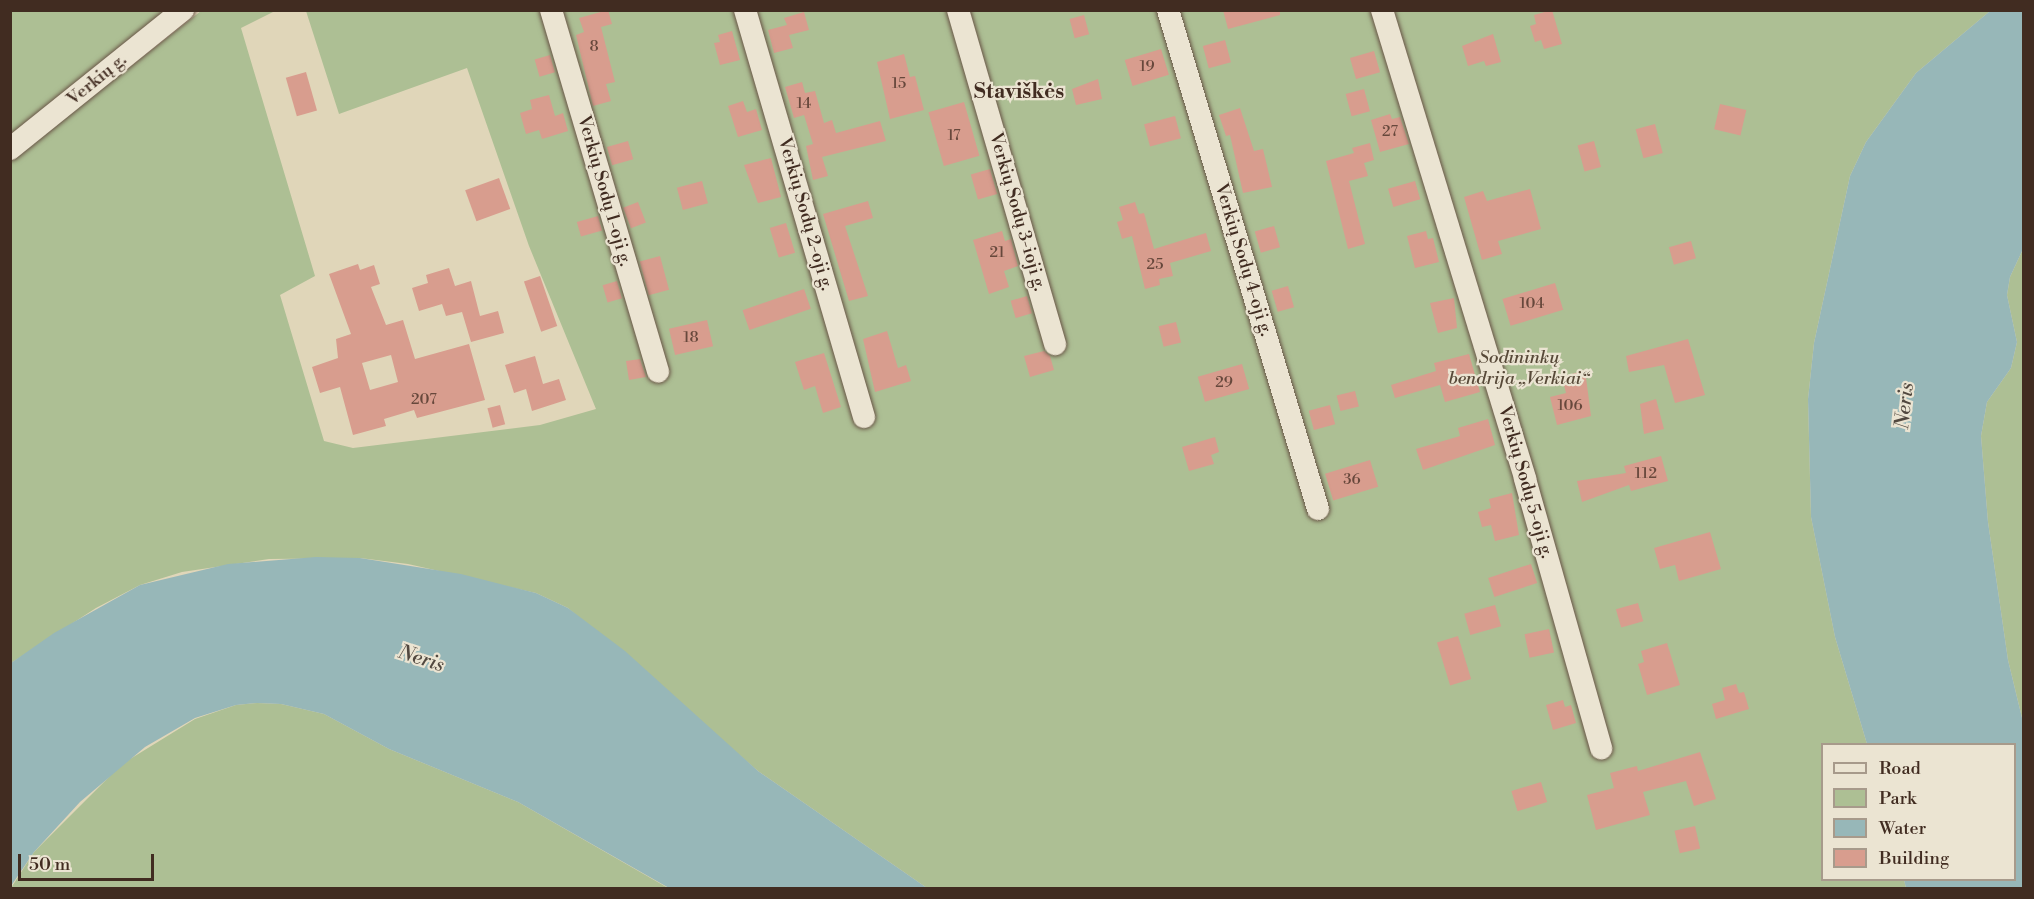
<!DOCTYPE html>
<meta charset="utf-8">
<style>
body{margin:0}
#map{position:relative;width:2034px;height:899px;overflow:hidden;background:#e0d6b9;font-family:"Libre Bodoni",serif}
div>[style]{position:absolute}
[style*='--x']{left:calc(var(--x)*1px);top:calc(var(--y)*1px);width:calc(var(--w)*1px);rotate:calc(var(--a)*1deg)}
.green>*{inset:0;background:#adbf94}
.water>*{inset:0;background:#97b7b8}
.building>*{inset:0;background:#d89d8e;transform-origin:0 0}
.roads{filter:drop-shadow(0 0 2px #695647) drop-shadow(0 0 2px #695647)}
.minor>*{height:22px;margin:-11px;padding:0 11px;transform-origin:11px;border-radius:11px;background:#ebe4d2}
span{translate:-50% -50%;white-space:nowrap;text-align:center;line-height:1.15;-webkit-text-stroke:4.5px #ebe4d2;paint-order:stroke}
.number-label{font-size:15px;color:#67483c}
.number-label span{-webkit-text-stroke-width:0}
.street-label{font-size:18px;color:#412c21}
.park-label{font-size:18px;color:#574938;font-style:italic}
.water-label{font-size:20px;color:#52483f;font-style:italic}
.quarter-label{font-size:21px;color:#412c21;font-weight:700}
.frame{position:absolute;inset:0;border:12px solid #412c21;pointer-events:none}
.legend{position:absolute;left:1821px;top:743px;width:195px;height:138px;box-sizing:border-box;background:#ebe4d2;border:2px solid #a79a8b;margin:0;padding:8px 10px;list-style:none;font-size:18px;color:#412c21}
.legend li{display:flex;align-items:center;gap:12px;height:30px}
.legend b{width:30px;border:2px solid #a79a8b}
.scale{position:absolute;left:18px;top:854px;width:136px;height:27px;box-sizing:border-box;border:3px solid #412c21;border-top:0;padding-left:8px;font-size:18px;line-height:21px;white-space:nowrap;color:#412c21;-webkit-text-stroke:4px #ebe4d2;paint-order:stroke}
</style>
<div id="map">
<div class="green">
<div style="clip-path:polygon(11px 10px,166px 11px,11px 136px)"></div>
<div style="clip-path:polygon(201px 11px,275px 11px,241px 28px,315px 276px,280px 295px,324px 441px,353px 448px,540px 425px,596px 409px,529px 246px,467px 68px,339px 114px,306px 11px,1990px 11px,1916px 73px,1866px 142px,1850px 176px,1814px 343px,1808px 399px,1811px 517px,1835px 637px,1867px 744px,1822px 744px,1822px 880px,1904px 880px,1906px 888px,927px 888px,758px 771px,568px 608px,536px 593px,408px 564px,360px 558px,269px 559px,182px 572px,140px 585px,96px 608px,11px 663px,11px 161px)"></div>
<div style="clip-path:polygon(2023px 249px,2023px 722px,2008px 660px,1988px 522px,1981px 436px,1987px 402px,2011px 368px,2017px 342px,2007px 295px,2010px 277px)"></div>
<div style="clip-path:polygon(257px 703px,281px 704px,324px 714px,389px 749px,518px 802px,668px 888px,11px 888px,34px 852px,122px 764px,195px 719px,236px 705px)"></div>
</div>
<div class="water">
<div style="clip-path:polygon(1990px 11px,2024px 11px,2023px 249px,2010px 277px,2007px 295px,2017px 342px,2011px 368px,1987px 402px,1981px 436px,1988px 522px,2008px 660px,2023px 722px,2023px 888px,1906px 888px,1904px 880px,2014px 880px,2014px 744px,1867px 744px,1835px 637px,1811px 517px,1808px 399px,1814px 343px,1850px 176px,1866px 142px,1916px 73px)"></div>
<div style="clip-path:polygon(316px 557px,360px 558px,461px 574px,536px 593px,568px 608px,625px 651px,758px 771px,927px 888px,669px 888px,518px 802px,389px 749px,324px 714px,281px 704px,257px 703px,236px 705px,195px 718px,145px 747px,80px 802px,34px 852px,11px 886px,11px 663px,54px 633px,140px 585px,228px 564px)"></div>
</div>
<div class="building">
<div style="clip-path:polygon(608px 10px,612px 24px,601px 27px,615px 82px,606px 84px,611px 101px,593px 106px,576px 35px,584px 32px,579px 18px)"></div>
<div style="clip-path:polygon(1223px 10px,1280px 10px,1280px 15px,1228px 29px)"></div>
<div style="clip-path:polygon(1552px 10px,1562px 44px,1544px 49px,1541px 40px,1535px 42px,1530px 26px,1536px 24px,1534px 15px)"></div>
<div style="clip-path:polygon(804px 12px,809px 30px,789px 35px,793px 48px,774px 53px,768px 30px,787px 25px,784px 18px)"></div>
<div style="left:1084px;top:15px;width:20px;height:15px;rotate:75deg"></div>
<div style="clip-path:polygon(732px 31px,740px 60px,720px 65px,714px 43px,720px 42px,718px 35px)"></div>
<div style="clip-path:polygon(1493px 34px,1501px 62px,1486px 66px,1484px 61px,1468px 66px,1462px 46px)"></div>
<div style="left:1225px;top:40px;width:23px;height:23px;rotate:75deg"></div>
<div style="left:1161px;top:49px;width:27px;height:38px;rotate:73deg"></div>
<div style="left:1374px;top:51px;width:22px;height:25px;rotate:74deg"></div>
<div style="clip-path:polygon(904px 54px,910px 77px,915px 76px,924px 110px,890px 119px,877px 62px)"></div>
<div style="left:550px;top:55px;width:18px;height:16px;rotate:74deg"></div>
<div style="left:306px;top:72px;width:40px;height:21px;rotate:74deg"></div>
<div style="clip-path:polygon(1098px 79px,1102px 99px,1076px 105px,1072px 89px)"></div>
<div style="clip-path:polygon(802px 82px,805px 93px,815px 91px,824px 123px,832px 120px,836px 133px,880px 121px,886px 141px,822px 157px,828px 176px,813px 180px,806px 146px,813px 144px,804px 115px,794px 118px,785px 87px)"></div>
<div style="left:1364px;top:89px;width:23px;height:19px;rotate:75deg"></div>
<div style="clip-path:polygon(549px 95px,555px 116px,563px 113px,568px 131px,542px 139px,539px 130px,526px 134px,520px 113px,532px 109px,530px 100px)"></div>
<div style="clip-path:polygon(743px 101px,747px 112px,756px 109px,762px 130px,738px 137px,728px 106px)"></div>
<div style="left:964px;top:102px;width:56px;height:37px;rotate:74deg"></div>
<div style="left:1720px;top:104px;width:27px;height:26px;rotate:13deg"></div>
<div style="clip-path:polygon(1240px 108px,1254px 151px,1263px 149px,1272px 187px,1243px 193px,1230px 135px,1226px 136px,1219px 115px)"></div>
<div style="clip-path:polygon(1390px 114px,1392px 119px,1400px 117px,1409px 144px,1380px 152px,1371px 120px)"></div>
<div style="left:1175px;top:116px;width:23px;height:32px;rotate:75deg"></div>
<div style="left:1655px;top:124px;width:30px;height:20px;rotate:75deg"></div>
<div style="left:628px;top:141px;width:19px;height:22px;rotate:74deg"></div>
<div style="left:1594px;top:141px;width:27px;height:17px;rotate:75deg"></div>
<div style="clip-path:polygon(1370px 143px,1374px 160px,1364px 163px,1368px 176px,1349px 181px,1365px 244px,1348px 249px,1326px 161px,1354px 153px,1352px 148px)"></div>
<div style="clip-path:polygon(771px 158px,781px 197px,758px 203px,744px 165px)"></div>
<div style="left:990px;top:169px;width:26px;height:20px;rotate:74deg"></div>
<div style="left:499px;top:178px;width:33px;height:36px;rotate:70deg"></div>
<div style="left:702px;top:181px;width:23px;height:26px;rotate:75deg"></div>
<div style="left:1415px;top:181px;width:19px;height:28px;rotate:74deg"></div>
<div style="clip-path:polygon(1530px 189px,1541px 229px,1498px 241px,1502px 254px,1482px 260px,1464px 197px,1483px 191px,1487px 201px)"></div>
<div style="clip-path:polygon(868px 201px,873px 218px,845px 226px,868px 296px,849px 301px,823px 214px)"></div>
<div style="left:638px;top:202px;width:22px;height:16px;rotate:69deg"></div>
<div style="clip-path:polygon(1135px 202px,1139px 214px,1144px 213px,1154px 249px,1206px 233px,1211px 251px,1170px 263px,1173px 276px,1159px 279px,1160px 285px,1145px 289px,1132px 236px,1122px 239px,1117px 222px,1123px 220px,1119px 207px)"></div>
<div style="left:598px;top:216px;width:15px;height:22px;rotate:74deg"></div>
<div style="left:786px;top:223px;width:31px;height:17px;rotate:73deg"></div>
<div style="left:1274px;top:226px;width:22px;height:20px;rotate:74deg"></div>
<div style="clip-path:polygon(1002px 231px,1005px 241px,1011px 239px,1018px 266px,1004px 271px,1009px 287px,989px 294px,973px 240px)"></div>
<div style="clip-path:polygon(1426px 231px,1428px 239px,1433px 238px,1439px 262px,1415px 268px,1407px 236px)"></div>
<div style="left:1691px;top:241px;width:18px;height:23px;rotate:74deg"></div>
<div style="left:660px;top:256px;width:35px;height:21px;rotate:75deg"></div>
<div style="clip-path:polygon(evenodd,358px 264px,360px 270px,374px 265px,380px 284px,371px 287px,386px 325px,403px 320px,415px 359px,469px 344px,485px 400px,417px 418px,414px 410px,384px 419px,386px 426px,353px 435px,340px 387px,320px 393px,312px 367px,338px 358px,336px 339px,351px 334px,329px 274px,358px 264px,391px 355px,398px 382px,370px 390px,362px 363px,391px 355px)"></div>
<div style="clip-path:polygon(449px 268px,455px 286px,471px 281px,480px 316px,498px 311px,504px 333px,471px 342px,462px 312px,446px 316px,442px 304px,419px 311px,412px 288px,428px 283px,426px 275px)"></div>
<div style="left:540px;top:276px;width:53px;height:17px;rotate:71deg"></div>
<div style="left:617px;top:281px;width:18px;height:15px;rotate:74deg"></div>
<div style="left:1555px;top:283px;width:28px;height:55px;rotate:73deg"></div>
<div style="left:1288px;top:286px;width:22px;height:17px;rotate:74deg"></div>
<div style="left:804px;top:289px;width:21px;height:65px;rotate:71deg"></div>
<div style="left:1027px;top:296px;width:18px;height:17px;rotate:74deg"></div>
<div style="clip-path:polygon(1454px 298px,1457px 328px,1438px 333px,1430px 303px)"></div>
<div style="left:707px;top:320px;width:27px;height:39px;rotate:77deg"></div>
<div style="left:1176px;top:322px;width:21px;height:18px;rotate:76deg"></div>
<div style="clip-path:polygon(887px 331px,898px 368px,906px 365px,911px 381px,875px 392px,863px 339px)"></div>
<div style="clip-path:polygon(1688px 339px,1705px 395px,1675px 403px,1664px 365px,1629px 372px,1626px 356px)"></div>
<div style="clip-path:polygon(1044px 351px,1050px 356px,1054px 370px,1030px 377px,1024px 356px)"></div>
<div style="clip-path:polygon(824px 353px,841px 407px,823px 413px,815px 386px,804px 390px,795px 362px)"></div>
<div style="clip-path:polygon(1469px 354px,1480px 392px,1445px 402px,1440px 385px,1395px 398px,1391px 385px,1436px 371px,1434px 363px)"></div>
<div style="clip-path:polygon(535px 356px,543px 384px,559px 379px,566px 400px,532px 411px,526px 389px,514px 393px,505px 365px)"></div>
<div style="clip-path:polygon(640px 359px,646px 377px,629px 380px,626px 361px)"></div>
<div style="left:1242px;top:364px;width:26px;height:46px;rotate:74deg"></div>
<div style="clip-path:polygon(1585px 370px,1591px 416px,1557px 425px,1550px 397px,1566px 393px,1562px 377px)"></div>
<div style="left:1355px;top:391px;width:16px;height:19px;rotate:76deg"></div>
<div style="clip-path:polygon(1656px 399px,1664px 429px,1644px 434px,1640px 404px)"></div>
<div style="left:500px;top:405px;width:20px;height:13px;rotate:75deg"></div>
<div style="left:1330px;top:405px;width:20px;height:22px;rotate:75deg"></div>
<div style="clip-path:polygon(1488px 419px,1495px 445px,1423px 470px,1416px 449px,1460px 436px,1458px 428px)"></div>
<div style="clip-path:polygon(1215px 437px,1219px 452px,1211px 455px,1214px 464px,1189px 471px,1182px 447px)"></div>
<div style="clip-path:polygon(1661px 456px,1668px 481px,1631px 491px,1629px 485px,1582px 502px,1577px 481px,1626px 473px,1624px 466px)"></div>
<div style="left:1370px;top:460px;width:28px;height:47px;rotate:73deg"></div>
<div style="clip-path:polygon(1512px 493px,1519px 535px,1495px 541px,1491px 525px,1482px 527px,1478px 512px,1491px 508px,1489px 499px)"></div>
<div style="clip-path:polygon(1710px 532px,1721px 569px,1679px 581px,1675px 565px,1660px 569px,1654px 548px)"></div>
<div style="left:1531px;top:564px;width:20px;height:45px;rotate:72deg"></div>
<div style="left:1638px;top:603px;width:19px;height:23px;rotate:74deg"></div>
<div style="left:1495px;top:605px;width:22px;height:32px;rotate:74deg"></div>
<div style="left:1549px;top:629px;width:24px;height:25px;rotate:78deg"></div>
<div style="left:1458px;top:636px;width:45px;height:22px;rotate:73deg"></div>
<div style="clip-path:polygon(1667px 643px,1680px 685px,1647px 695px,1638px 664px,1644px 662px,1641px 651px)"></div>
<div style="clip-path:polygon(1736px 684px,1739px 693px,1744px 692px,1749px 709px,1716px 719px,1712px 704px,1725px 700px,1722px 688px)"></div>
<div style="clip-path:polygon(1563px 700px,1565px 707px,1571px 705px,1576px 723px,1553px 730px,1546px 705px)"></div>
<div style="clip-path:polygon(1700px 752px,1716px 799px,1694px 806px,1686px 781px,1643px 792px,1650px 815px,1596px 830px,1587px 795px,1614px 788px,1610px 773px,1637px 766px,1638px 771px)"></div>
<div style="left:1541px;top:782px;width:21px;height:31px;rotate:73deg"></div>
<div style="left:1695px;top:826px;width:23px;height:21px;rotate:77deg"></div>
</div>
<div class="roads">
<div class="minor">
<div style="--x:551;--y:10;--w:377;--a:73.5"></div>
<div style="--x:745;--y:10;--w:424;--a:73.7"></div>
<div style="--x:958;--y:10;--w:348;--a:73.8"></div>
<div style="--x:1168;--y:10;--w:521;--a:73.27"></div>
<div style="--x:1382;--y:10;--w:490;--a:73"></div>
<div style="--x:1525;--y:479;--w:280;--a:74.2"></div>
<div style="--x:10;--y:149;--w:222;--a:-38.8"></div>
</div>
</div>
<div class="number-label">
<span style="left:594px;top:47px">8</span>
<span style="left:1147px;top:67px">19</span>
<span style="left:899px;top:84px">15</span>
<span style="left:804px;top:104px">14</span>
<span style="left:1390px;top:132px">27</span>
<span style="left:954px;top:136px">17</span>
<span style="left:997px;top:253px">21</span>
<span style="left:1155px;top:265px">25</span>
<span style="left:1532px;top:304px">104</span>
<span style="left:691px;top:338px">18</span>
<span style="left:1224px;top:383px">29</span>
<span style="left:424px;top:400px">207</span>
<span style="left:1570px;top:406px">106</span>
<span style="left:1646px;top:474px">112</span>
<span style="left:1352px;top:480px">36</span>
</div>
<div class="street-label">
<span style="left:97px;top:80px;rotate:-39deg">Verkių g.</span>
<span style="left:604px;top:191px;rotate:74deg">Verkių Sodų 1-oji g.</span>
<span style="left:1017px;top:212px;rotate:74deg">Verkių Sodų 3-ioji g.</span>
<span style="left:805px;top:214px;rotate:74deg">Verkių Sodų 2-oji g.</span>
<span style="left:1243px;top:260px;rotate:73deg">Verkių Sodų 4-oji g.</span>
<span style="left:1525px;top:482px;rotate:74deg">Verkių Sodų 5-oji g.</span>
</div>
<div class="park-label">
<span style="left:1519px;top:369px">Sodininkų<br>bendrija „Verkiai“</span>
</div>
<div class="water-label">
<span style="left:1905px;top:406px;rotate:-84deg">Neris</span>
<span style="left:421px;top:659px;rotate:18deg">Neris</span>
</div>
<div class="quarter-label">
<span style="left:1019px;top:92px">Staviškės</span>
</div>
<div class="frame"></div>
<ul class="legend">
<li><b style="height:8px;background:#ebe4d2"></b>Road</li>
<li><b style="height:16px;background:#adbf94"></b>Park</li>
<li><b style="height:16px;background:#97b7b8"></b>Water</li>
<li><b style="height:16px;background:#d89d8e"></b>Building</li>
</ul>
<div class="scale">50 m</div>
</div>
